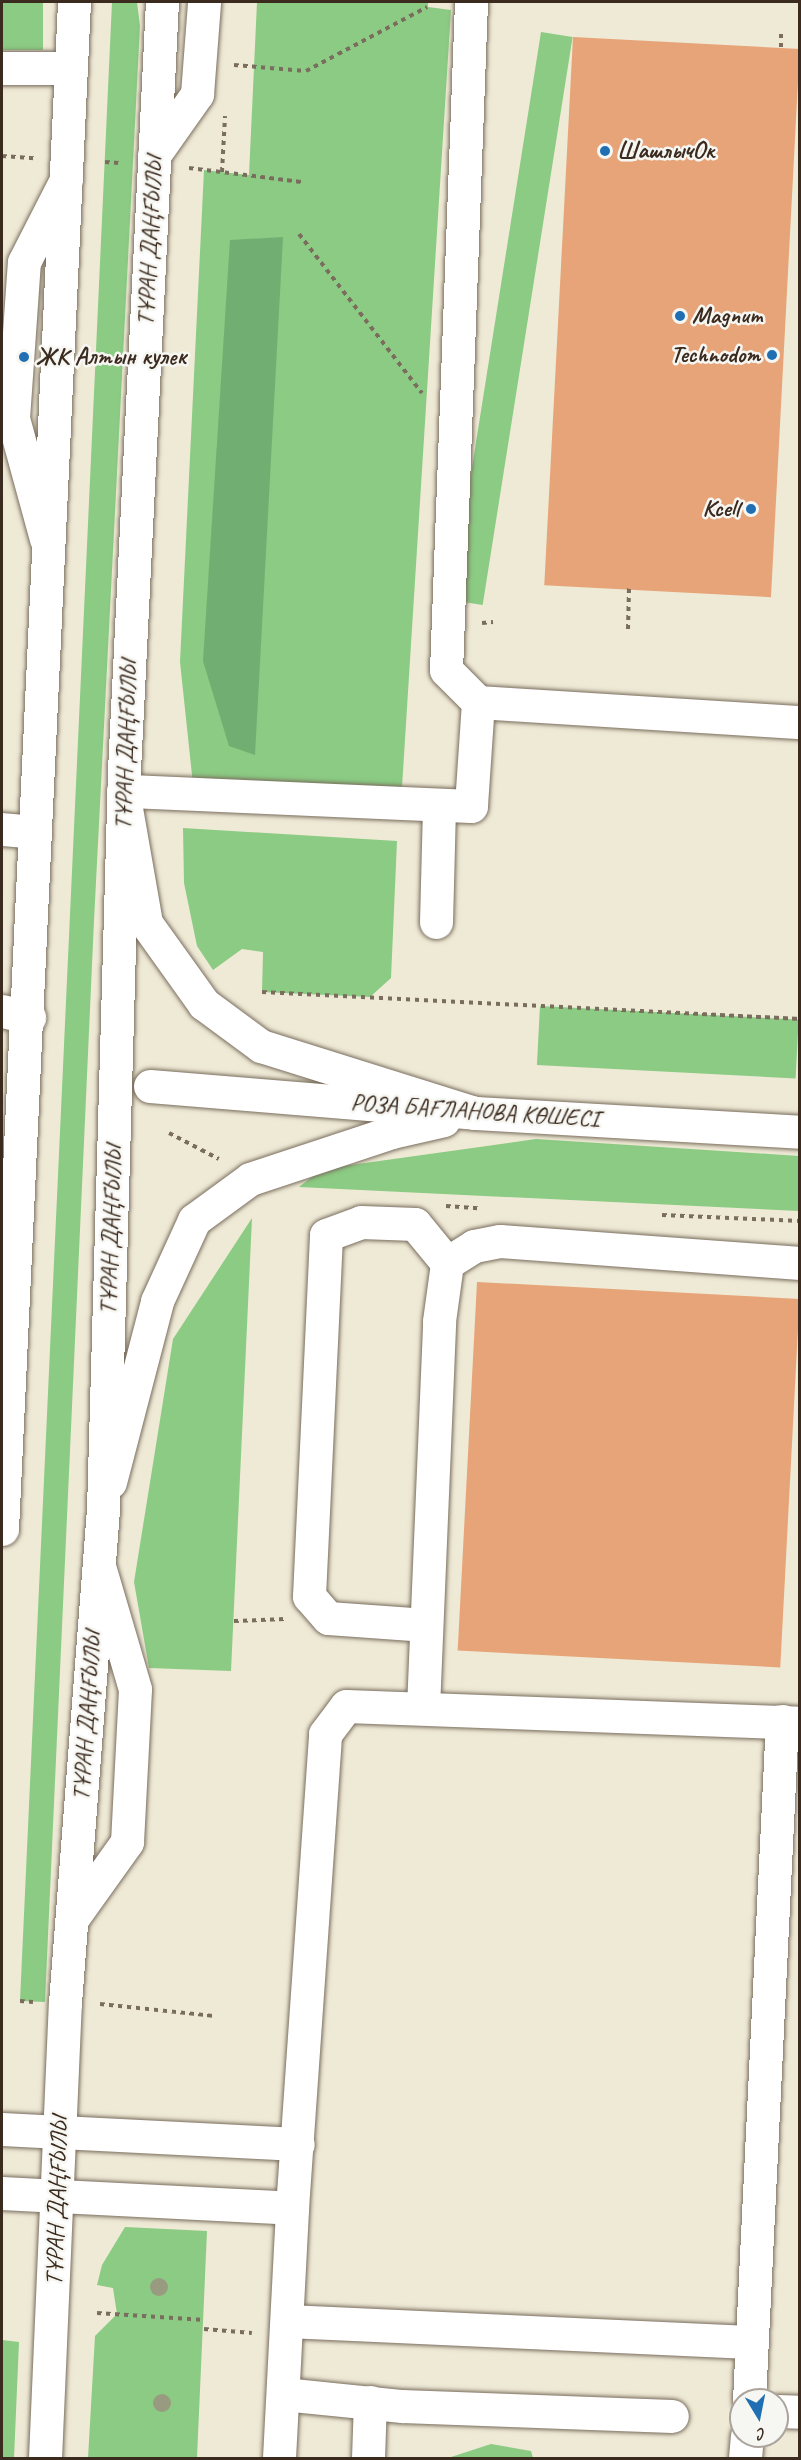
<!DOCTYPE html>
<meta charset="utf-8">
<style>
body{margin:0}
#map{position:relative;width:801px;height:2460px;overflow:hidden;background:#efead6;font-family:Caveat,sans-serif}
div>[style]{position:absolute}
[style*='--x']{left:calc(var(--x)*1px);top:calc(var(--y)*1px);width:calc(var(--w)*1px);rotate:calc(var(--a)*1deg)}
.green>*{inset:0;background:#8bcb83;transform-origin:0 0}
.forest>*{inset:0;background:#70af71}
.building>*{inset:0;background:#e6a478;transform-origin:0 0}
.path>*{height:4px;margin-top:-2px;transform-origin:0;background:repeating-linear-gradient(90deg,#7a6d5e 0 4.5px,transparent 0 9px)}
.roads{filter:drop-shadow(0 0 2px #7a6d5e) drop-shadow(0 0 2px #7a6d5e)}
.minor>*{height:33px;margin:-16.5px;padding:0 16.5px;transform-origin:16.5px;border-radius:16.5px;background:#fff}
.major>*{height:33px;margin:-16.5px;padding:0 16.5px;transform-origin:16.5px;border-radius:16.5px;background:#fff}
.trees>*{width:18px;height:18px;margin:-9px;border-radius:50%;background:#999b81}
.dots>*{width:16px;height:16px;translate:-50% -50%;box-sizing:border-box;border:3px solid #f6f6f2;border-radius:50%}
span{translate:-50% -50%;white-space:nowrap;text-align:center;line-height:1.15;-webkit-text-stroke:5px #f6f6f2;paint-order:stroke}
.poi-label{font-size:24px;color:#3b2a1e;font-weight:700}
.left{translate:0 -50%;text-align:left}
.right{translate:-100% -50%;text-align:right}
.street-label{font-size:24px;color:#3b2a1e}
.frame{position:absolute;inset:0;border:3px solid #3b2a1e;pointer-events:none}
.north{position:absolute;left:729px;top:2388px;width:60px;height:60px;box-sizing:border-box;background:#f6f6f2;border:2px solid #aba49d;border-radius:50%;rotate:170deg;font-size:16px;font-weight:700;line-height:24px;text-align:center;color:#3b2a1e}
.north::after{content:'';display:block;margin:auto;width:21px;height:27px;background:#1f6fb2;clip-path:polygon(50% 0,100% 100%,50% 72%,0 100%)}
</style>
<div id="map">
<div class="green">
<div style="left:2px;top:2px;width:41px;height:48px"></div>
<div style="clip-path:polygon(112px 2px,137px 2px,140px 26px,94px 921px,45px 2002px,20px 2001px)"></div>
<div style="clip-path:polygon(257px 2px,428px 2px,428px 7px,451px 10px,401px 803px,194px 794px,180px 662px,204px 170px,249px 175px)"></div>
<div style="left:541px;top:32px;width:32px;height:575px;rotate:9deg"></div>
<div style="clip-path:polygon(183px 828px,397px 841px,391px 978px,370px 997px,262px 992px,263px 952px,242px 949px,213px 970px,197px 946px,184px 883px)"></div>
<div style="left:540px;top:1006px;width:259px;height:59px;rotate:3deg"></div>
<div style="clip-path:polygon(536px 1139px,799px 1156px,799px 1211px,299px 1187px,322px 1169px)"></div>
<div style="clip-path:polygon(252px 1218px,231px 1671px,149px 1668px,134px 1582px,173px 1339px)"></div>
<div style="clip-path:polygon(125px 2227px,207px 2231px,197px 2458px,88px 2458px,95px 2336px,117px 2314px,113px 2288px,97px 2285px,102px 2265px)"></div>
<div style="clip-path:polygon(2px 2340px,19px 2342px,14px 2458px,2px 2458px)"></div>
<div style="clip-path:polygon(491px 2444px,531px 2451px,533px 2458px,448px 2458px)"></div>
</div>
<div class="forest">
<div style="clip-path:polygon(283px 237px,255px 755px,229px 746px,203px 661px,230px 240px)"></div>
</div>
<div class="building">
<div style="left:573px;top:37px;width:227px;height:549px;rotate:3deg"></div>
<div style="left:477px;top:1282px;width:323px;height:369px;rotate:3deg"></div>
</div>
<div class="path">
<div style="--x:781;--y:47;--w:13;--a:-90"></div>
<div style="--x:234;--y:65;--w:72;--a:4.8"></div>
<div style="--x:306;--y:71;--w:137;--a:-27.9"></div>
<div style="--x:2;--y:156;--w:32;--a:4"></div>
<div style="--x:105;--y:162;--w:14;--a:4"></div>
<div style="--x:189;--y:168;--w:113;--a:7.1"></div>
<div style="--x:222;--y:172;--w:56;--a:-86.9"></div>
<div style="--x:299;--y:234;--w:201;--a:52.3"></div>
<div style="--x:482;--y:623;--w:11;--a:-5"></div>
<div style="--x:628;--y:629;--w:41;--a:-88.6"></div>
<div style="--x:262;--y:992;--w:539;--a:2.87"></div>
<div style="--x:169;--y:1133;--w:56;--a:27.5"></div>
<div style="--x:446;--y:1206;--w:32;--a:4"></div>
<div style="--x:662;--y:1215;--w:138;--a:2.5"></div>
<div style="--x:234;--y:1621;--w:51;--a:-2.2"></div>
<div style="--x:20;--y:2001;--w:13;--a:4"></div>
<div style="--x:100;--y:2004;--w:116;--a:6"></div>
<div style="--x:97;--y:2313;--w:108;--a:3.7"></div>
<div style="--x:204;--y:2329;--w:48;--a:4.8"></div>
</div>
<div class="roads">
<div class="minor">
<div style="--x:471;--y:2;--w:668;--a:92.14"></div>
<div style="--x:446;--y:670;--w:45;--a:45"></div>
<div style="--x:478;--y:702;--w:104;--a:93.9"></div>
<div style="--x:471;--y:806;--w:348;--a:-177.5"></div>
<div style="--x:123;--y:791;--w:134;--a:80.1"></div>
<div style="--x:146;--y:923;--w:100;--a:54.4"></div>
<div style="--x:204;--y:1004;--w:71;--a:36.4"></div>
<div style="--x:261;--y:1046;--w:224;--a:17.4"></div>
<div style="--x:2;--y:68;--w:69;--a:0"></div>
<div style="--x:154;--y:155;--w:75;--a:-54.8"></div>
<div style="--x:197;--y:94;--w:92;--a:-85.6"></div>
<div style="--x:46;--y:539;--w:125;--a:-105.3"></div>
<div style="--x:13;--y:418;--w:156;--a:-86"></div>
<div style="--x:24;--y:262;--w:92;--a:-62.9"></div>
<div style="--x:478;--y:702;--w:323;--a:3.6"></div>
<div style="--x:2;--y:829;--w:33;--a:5"></div>
<div style="--x:436;--y:922;--w:117;--a:-88.5"></div>
<div style="--x:2;--y:1011;--w:28;--a:13"></div>
<div style="--x:150;--y:1086;--w:326;--a:4.7"></div>
<div style="--x:475;--y:1113;--w:326;--a:3.3"></div>
<div style="--x:110;--y:1482;--w:187;--a:-75.4"></div>
<div style="--x:157;--y:1301;--w:89;--a:-65.4"></div>
<div style="--x:194;--y:1220;--w:69;--a:-36.2"></div>
<div style="--x:250;--y:1179;--w:150;--a:-18.3"></div>
<div style="--x:392;--y:1132;--w:53;--a:-13"></div>
<div style="--x:426;--y:1625;--w:98;--a:-175.9"></div>
<div style="--x:328;--y:1618;--w:29;--a:-131"></div>
<div style="--x:309;--y:1596;--w:361;--a:-87.3"></div>
<div style="--x:326;--y:1235;--w:37;--a:-20"></div>
<div style="--x:361;--y:1222;--w:54;--a:2.1"></div>
<div style="--x:415;--y:1224;--w:50;--a:50.6"></div>
<div style="--x:423;--y:1708;--w:387;--a:-87.6"></div>
<div style="--x:439;--y:1321;--w:59;--a:-82.1"></div>
<div style="--x:447;--y:1263;--w:32;--a:-32"></div>
<div style="--x:474;--y:1246;--w:26;--a:-11"></div>
<div style="--x:500;--y:1241;--w:301;--a:4.2"></div>
<div style="--x:72;--y:1919;--w:95;--a:-54.5"></div>
<div style="--x:127;--y:1842;--w:153;--a:-87"></div>
<div style="--x:135;--y:1689;--w:125;--a:-106.3"></div>
<div style="--x:60;--y:2132;--w:238;--a:2.9"></div>
<div style="--x:59;--y:2196;--w:233;--a:2.9"></div>
<div style="--x:292;--y:2208;--w:475;--a:-86"></div>
<div style="--x:325;--y:1734;--w:35;--a:-53"></div>
<div style="--x:346;--y:1706;--w:454;--a:2.1"></div>
<div style="--x:287;--y:2321;--w:463;--a:2.6"></div>
<div style="--x:283;--y:2394;--w:120;--a:5.8"></div>
<div style="--x:402;--y:2406;--w:270;--a:2.1"></div>
<div style="--x:749;--y:2400;--w:680;--a:-87.22"></div>
<div style="--x:777;--y:2411;--w:23;--a:2"></div>
<div style="--x:279;--y:2458;--w:250;--a:-87"></div>
<div style="--x:368;--y:2458;--w:56;--a:-88"></div>
<div style="--x:745;--y:2458;--w:22;--a:-85"></div>
</div>
<div class="major">
<div style="--x:2;--y:1529;--w:1529;--a:-87.3"></div>
<div style="--x:2;--y:2129;--w:58;--a:3"></div>
<div style="--x:2;--y:2193;--w:57;--a:3"></div>
<div style="--x:45;--y:2458;--w:455;--a:-87.5"></div>
<div style="--x:65;--y:2003;--w:494;--a:-85.6"></div>
<div style="--x:103;--y:1510;--w:740;--a:-88.37"></div>
<div style="--x:124;--y:770;--w:769;--a:-87.17"></div>
</div>
</div>
<div class="trees">
<div style="left:159px;top:2287px"></div>
<div style="left:162px;top:2403px"></div>
</div>
<div class="dots">
<div style="left:605px;top:151px;background:#1f6fb2"></div>
<div style="left:680px;top:316px;background:#1f6fb2"></div>
<div style="left:772px;top:355px;background:#1f6fb2"></div>
<div style="left:24px;top:357px;background:#1f6fb2"></div>
<div style="left:751px;top:509px;background:#1f6fb2"></div>
</div>
<div class="poi-label">
<span class="left" style="left:617px;top:151px">ШашлычОк</span>
<span class="left" style="left:692px;top:316px">Magnum</span>
<span class="right" style="left:760px;top:355px">Technodom</span>
<span class="left" style="left:36px;top:357px">ЖК Алтын кулек</span>
<span class="right" style="left:739px;top:509px">Kcell</span>
</div>
<div class="street-label">
<span style="left:150px;top:241px;rotate:-87deg">ТҰРАН ДАҢҒЫЛЫ</span>
<span style="left:126px;top:745px;rotate:-88deg">ТҰРАН ДАҢҒЫЛЫ</span>
<span style="left:475px;top:1111px;rotate:4deg">РОЗА БАҒЛАНОВА КӨШЕСІ</span>
<span style="left:111px;top:1230px;rotate:-88deg">ТҰРАН ДАҢҒЫЛЫ</span>
<span style="left:87px;top:1716px;rotate:-86deg">ТҰРАН ДАҢҒЫЛЫ</span>
<span style="left:57px;top:2201px;rotate:-88deg">ТҰРАН ДАҢҒЫЛЫ</span>
</div>
<div class="frame"></div>
<div class="north">С</div>
</div>
